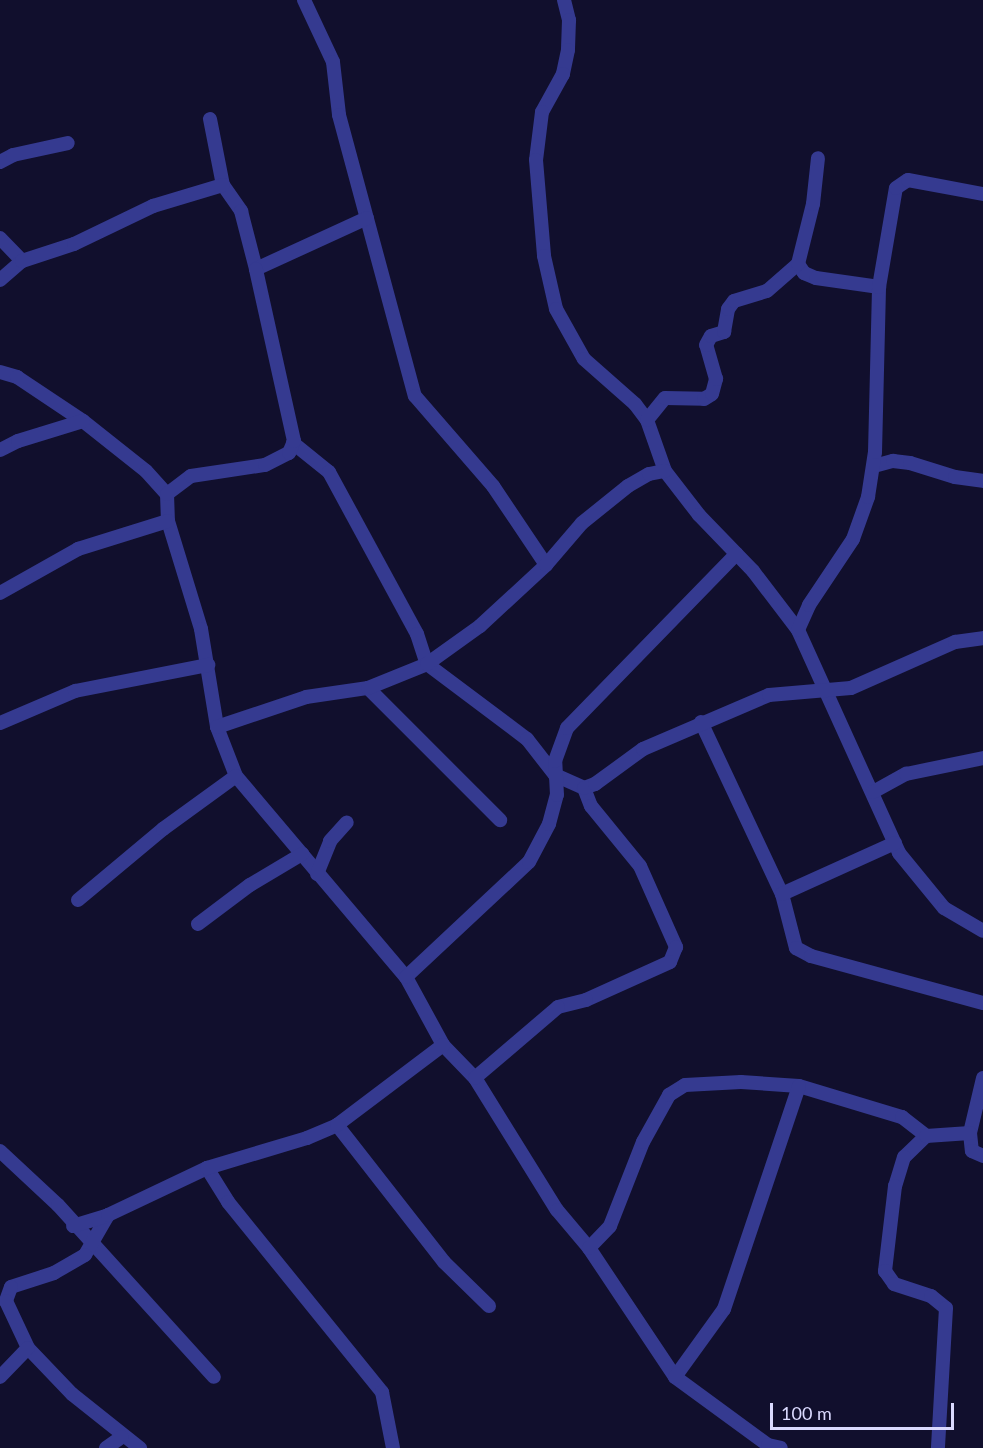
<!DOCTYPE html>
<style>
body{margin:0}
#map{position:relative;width:983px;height:1448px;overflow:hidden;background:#110f2d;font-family:Lato,sans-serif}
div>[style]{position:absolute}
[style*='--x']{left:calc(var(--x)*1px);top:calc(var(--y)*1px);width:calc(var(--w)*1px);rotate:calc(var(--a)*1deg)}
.minor>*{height:14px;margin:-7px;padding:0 7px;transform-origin:7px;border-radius:7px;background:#353a90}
span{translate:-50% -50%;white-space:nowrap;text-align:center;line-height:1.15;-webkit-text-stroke:4.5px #110f2d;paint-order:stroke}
.scale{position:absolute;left:770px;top:1403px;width:184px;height:27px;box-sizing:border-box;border:3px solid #dbdaff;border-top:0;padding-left:8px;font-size:18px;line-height:21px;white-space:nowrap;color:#dbdaff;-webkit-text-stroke:4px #110f2d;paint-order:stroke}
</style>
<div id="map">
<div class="minor">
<div style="--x:304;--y:0;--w:68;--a:64.9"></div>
<div style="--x:333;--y:62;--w:53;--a:83.5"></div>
<div style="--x:339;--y:115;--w:291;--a:74.9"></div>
<div style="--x:415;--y:396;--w:119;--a:49.1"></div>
<div style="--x:493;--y:486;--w:95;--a:56.1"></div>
<div style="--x:564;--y:0;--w:21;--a:76"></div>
<div style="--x:569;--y:20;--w:30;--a:92"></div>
<div style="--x:568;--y:50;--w:25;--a:102"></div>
<div style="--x:563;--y:74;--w:43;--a:118.9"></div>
<div style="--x:542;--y:112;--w:48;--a:97.1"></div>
<div style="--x:536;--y:160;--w:96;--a:85.2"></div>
<div style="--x:544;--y:256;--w:54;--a:77.2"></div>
<div style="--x:556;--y:309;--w:57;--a:60.8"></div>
<div style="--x:584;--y:359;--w:68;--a:41.4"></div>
<div style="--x:635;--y:404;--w:20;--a:53"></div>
<div style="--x:647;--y:420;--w:54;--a:70.6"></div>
<div style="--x:665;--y:471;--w:56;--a:52.3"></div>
<div style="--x:699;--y:515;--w:78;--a:46"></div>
<div style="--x:753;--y:571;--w:74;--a:52.7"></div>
<div style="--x:798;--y:630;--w:245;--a:65.6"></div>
<div style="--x:899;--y:853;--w:71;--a:50.7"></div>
<div style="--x:944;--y:908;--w:45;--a:30.5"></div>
<div style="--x:210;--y:119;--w:67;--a:78.9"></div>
<div style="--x:223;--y:185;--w:32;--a:55"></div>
<div style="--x:241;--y:211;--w:60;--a:75.5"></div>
<div style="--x:256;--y:269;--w:122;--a:-24.7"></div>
<div style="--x:0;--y:162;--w:15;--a:-28"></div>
<div style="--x:13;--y:155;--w:56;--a:-12.3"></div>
<div style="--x:0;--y:238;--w:32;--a:46"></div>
<div style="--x:798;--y:264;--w:11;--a:56"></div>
<div style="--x:804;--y:273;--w:13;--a:23"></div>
<div style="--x:816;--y:278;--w:64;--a:8.1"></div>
<div style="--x:0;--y:280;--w:29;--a:-41"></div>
<div style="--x:22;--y:261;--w:55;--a:-18.1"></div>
<div style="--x:74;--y:244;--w:88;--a:-25.7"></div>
<div style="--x:153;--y:206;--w:73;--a:-16.7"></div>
<div style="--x:0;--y:372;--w:18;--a:16"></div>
<div style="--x:17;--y:377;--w:79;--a:33.7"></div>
<div style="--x:83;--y:421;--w:80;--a:38.4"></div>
<div style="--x:146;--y:471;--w:31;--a:48"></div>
<div style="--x:167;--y:494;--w:27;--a:88"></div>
<div style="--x:168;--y:521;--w:113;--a:73"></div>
<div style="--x:201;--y:629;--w:99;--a:80.7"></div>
<div style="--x:217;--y:727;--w:53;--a:68.8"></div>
<div style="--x:236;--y:776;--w:263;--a:49.8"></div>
<div style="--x:406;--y:977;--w:77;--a:61.4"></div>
<div style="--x:443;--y:1045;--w:46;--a:45.9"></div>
<div style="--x:475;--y:1078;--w:155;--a:58.2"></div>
<div style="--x:557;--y:1210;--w:50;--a:49.9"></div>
<div style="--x:589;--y:1248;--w:155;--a:56.3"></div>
<div style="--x:675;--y:1377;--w:115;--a:36.2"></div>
<div style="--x:768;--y:1445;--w:13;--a:13"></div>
<div style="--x:647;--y:420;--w:28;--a:-51"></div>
<div style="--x:665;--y:398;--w:39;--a:1"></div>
<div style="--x:704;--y:399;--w:9;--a:-32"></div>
<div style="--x:712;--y:394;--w:16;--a:-75"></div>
<div style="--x:716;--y:379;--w:35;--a:-106"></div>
<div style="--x:706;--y:345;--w:10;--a:-61"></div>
<div style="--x:711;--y:336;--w:14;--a:-17"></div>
<div style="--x:724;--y:332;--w:23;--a:-80"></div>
<div style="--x:728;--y:309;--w:10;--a:-53"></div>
<div style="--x:734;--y:301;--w:34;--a:-17"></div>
<div style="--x:767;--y:291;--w:41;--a:-41.1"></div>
<div style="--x:798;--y:264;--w:62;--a:-76"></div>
<div style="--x:813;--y:204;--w:46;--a:-83.8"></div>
<div style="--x:293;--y:443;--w:46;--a:38.9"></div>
<div style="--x:329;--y:472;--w:184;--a:61.5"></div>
<div style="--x:417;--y:634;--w:32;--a:72"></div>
<div style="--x:427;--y:664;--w:125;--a:36.9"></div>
<div style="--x:527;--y:739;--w:46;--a:52.1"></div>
<div style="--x:555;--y:775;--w:32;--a:24"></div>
<div style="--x:584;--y:788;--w:19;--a:69"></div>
<div style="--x:591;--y:806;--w:77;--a:50.8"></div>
<div style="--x:640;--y:866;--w:89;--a:66"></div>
<div style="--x:676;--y:947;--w:16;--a:112"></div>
<div style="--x:670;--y:962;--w:92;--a:155.7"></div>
<div style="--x:586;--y:1000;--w:29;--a:166"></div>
<div style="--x:558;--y:1007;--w:109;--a:139.5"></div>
<div style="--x:0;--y:450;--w:20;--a:-27"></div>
<div style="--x:18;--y:441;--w:68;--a:-17.1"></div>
<div style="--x:874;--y:466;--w:20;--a:-15"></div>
<div style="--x:893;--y:461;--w:17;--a:7"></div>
<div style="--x:910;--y:463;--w:47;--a:17.3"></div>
<div style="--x:955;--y:477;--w:28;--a:8"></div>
<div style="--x:167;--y:494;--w:30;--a:-37"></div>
<div style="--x:191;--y:476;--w:75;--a:-8.5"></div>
<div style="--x:265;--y:465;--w:27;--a:-27"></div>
<div style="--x:289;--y:453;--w:13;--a:-67"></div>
<div style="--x:294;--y:441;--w:176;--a:-102.5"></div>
<div style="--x:0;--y:593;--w:90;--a:-29.4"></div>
<div style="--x:78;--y:549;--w:94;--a:-17.3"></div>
<div style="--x:798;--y:630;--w:27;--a:-66"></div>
<div style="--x:809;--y:605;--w:79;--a:-56.3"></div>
<div style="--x:853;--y:539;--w:45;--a:-70.3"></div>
<div style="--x:868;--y:497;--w:46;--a:-81.2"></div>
<div style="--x:875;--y:452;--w:165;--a:-88.6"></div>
<div style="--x:879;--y:287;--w:100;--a:-80.3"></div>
<div style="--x:896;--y:188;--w:14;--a:-34"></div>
<div style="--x:908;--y:180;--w:76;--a:10.6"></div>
<div style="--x:368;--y:688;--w:187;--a:45"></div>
<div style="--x:701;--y:722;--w:190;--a:64.8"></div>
<div style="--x:782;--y:894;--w:56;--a:75.5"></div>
<div style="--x:796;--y:948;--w:17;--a:28"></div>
<div style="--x:811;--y:956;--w:178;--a:15.3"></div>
<div style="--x:0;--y:723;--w:82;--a:-23.1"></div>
<div style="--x:75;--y:691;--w:136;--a:-11.1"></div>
<div style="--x:217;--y:727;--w:94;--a:-18.6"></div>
<div style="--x:306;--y:697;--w:63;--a:-8.3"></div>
<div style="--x:368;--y:688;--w:64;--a:-22.1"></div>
<div style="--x:427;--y:664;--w:65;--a:-35.6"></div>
<div style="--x:480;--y:626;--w:90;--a:-42.7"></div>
<div style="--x:546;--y:565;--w:55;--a:-49.4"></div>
<div style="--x:582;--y:523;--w:59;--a:-38.8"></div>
<div style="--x:628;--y:486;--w:24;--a:-30"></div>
<div style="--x:649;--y:474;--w:16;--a:-11"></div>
<div style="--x:584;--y:788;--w:12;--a:-20"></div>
<div style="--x:595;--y:784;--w:59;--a:-36.1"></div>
<div style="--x:643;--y:749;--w:137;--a:-23.2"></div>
<div style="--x:769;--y:695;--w:82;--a:-4.9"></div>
<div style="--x:851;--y:688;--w:114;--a:-23.9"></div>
<div style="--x:955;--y:642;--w:28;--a:-8"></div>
<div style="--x:873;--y:792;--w:38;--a:-29"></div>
<div style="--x:906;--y:774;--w:79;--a:-11.7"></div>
<div style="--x:317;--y:874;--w:35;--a:-68"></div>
<div style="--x:330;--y:841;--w:25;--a:-48"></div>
<div style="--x:782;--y:894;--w:124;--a:-24.3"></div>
<div style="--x:78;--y:900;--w:111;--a:-39.9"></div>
<div style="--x:163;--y:829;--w:90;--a:-36"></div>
<div style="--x:198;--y:924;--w:65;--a:-36.9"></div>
<div style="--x:250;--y:885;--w:61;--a:-30.8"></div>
<div style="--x:406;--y:977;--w:168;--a:-43.1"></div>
<div style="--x:529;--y:862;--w:43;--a:-62.2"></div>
<div style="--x:549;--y:824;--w:30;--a:-75"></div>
<div style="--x:557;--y:795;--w:34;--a:-93"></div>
<div style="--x:555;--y:761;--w:35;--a:-70"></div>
<div style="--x:567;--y:728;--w:243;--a:-45.8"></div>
<div style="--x:983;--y:1078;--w:57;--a:103.3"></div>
<div style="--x:970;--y:1133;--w:18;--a:84"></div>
<div style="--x:972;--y:1151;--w:12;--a:24"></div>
<div style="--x:337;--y:1125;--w:174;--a:52"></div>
<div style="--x:444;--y:1262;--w:63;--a:44.4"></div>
<div style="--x:926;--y:1136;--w:30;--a:136"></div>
<div style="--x:904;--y:1157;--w:30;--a:107"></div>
<div style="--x:895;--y:1186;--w:86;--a:96.7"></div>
<div style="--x:885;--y:1271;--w:16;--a:55"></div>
<div style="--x:894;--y:1284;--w:39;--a:18"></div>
<div style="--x:931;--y:1296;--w:19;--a:39"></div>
<div style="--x:946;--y:1308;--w:140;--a:93.3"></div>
<div style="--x:0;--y:1151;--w:79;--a:43"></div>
<div style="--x:58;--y:1205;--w:232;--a:47.8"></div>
<div style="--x:207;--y:1168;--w:40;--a:58"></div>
<div style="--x:228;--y:1202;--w:245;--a:51"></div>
<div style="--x:382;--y:1392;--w:57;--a:78.9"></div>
<div style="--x:108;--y:1215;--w:46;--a:119.9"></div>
<div style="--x:85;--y:1255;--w:36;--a:150"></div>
<div style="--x:54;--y:1273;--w:45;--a:162"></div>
<div style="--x:11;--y:1287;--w:15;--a:110"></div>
<div style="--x:6;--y:1301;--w:52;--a:64.9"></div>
<div style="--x:28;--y:1348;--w:64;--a:46.3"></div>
<div style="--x:72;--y:1394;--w:87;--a:38.5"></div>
<div style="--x:73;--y:1226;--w:37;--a:-17"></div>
<div style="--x:108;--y:1215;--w:110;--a:-25.4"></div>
<div style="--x:207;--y:1168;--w:104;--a:-16.7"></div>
<div style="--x:307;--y:1138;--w:33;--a:-23"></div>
<div style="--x:337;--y:1125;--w:133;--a:-37"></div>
<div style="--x:589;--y:1248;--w:30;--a:-46"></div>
<div style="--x:610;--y:1226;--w:90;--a:-68.6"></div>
<div style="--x:643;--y:1142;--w:54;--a:-61"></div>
<div style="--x:669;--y:1095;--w:19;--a:-32"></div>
<div style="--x:685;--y:1085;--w:56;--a:-3.1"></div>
<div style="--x:741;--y:1082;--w:58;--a:3.9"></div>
<div style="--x:799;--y:1086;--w:108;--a:16.8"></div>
<div style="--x:902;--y:1117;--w:31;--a:38"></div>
<div style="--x:926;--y:1136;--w:44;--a:-3.9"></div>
<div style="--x:0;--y:1377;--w:40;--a:-46"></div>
<div style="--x:675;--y:1377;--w:84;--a:-54.2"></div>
<div style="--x:724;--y:1309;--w:235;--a:-71.4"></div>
<div style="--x:106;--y:1448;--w:19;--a:-35"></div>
</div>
<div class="scale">100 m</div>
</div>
